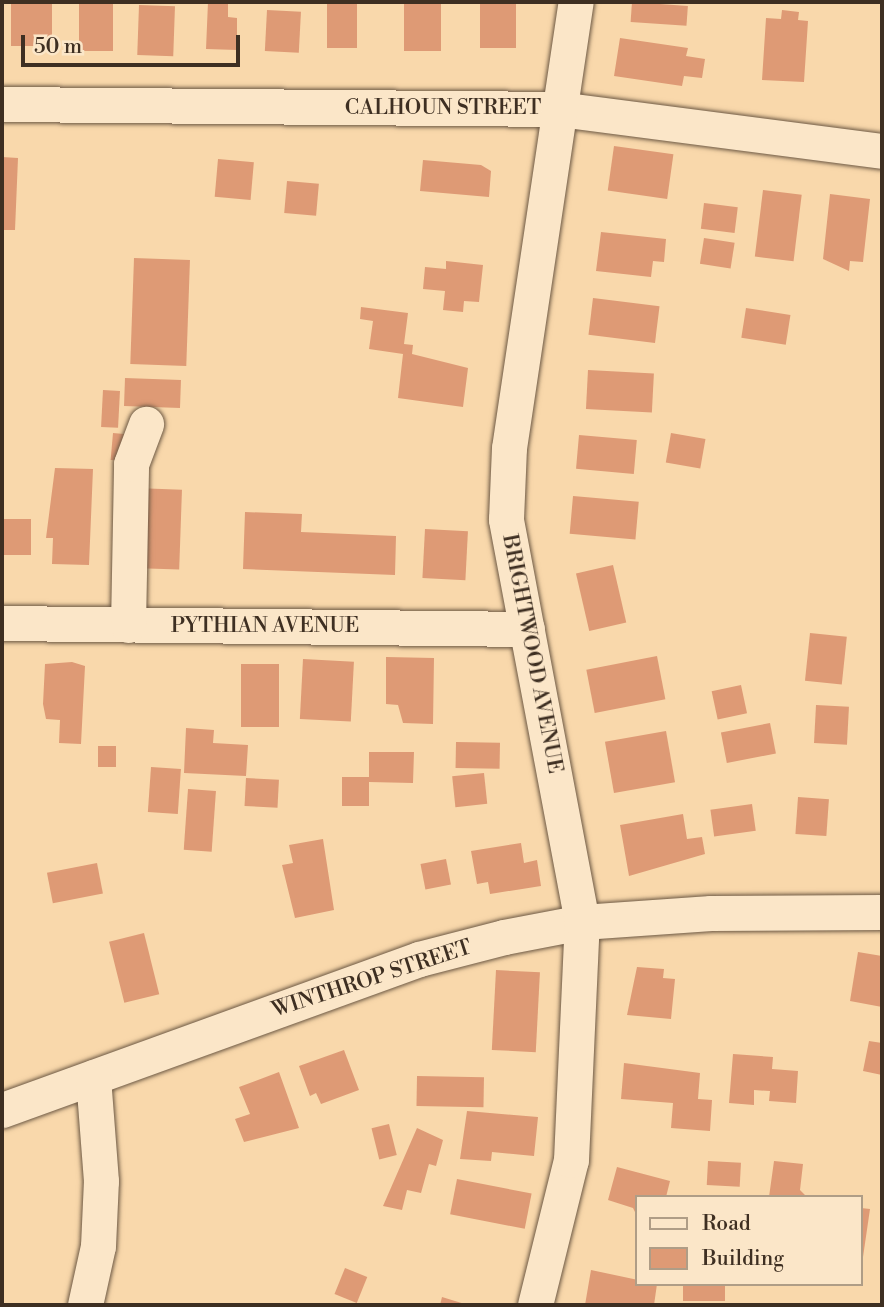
<!DOCTYPE html>
<style>
body{margin:0}
#map{position:relative;width:884px;height:1307px;overflow:hidden;background:#f9d8ab;font-family:"Libre Bodoni",serif}
div>[style]{position:absolute}
[style*='--x']{left:calc(var(--x)*1px);top:calc(var(--y)*1px);width:calc(var(--w)*1px);rotate:calc(var(--a)*1deg)}
.building>*{inset:0;background:#de9a75;transform-origin:0 0}
.roads{filter:drop-shadow(0 0 2px #6d5944) drop-shadow(0 0 2px #6d5944)}
.minor>*{height:35px;margin:-17.5px;padding:0 17.5px;transform-origin:17.5px;border-radius:17.5px;background:#fbe6c8}
span{translate:-50% -50%;white-space:nowrap;text-align:center;line-height:1.15;-webkit-text-stroke:5px #fbe6c8;paint-order:stroke}
.street-label{font-size:21px;color:#3e2f22}
.frame{position:absolute;inset:0;border:4px solid #3e2f22;pointer-events:none}
.legend{position:absolute;left:635px;top:1195px;width:228px;height:91px;box-sizing:border-box;background:#fbe6c8;border:2px solid #af9d86;margin:0;padding:9px 12px;list-style:none;font-size:21px;color:#3e2f22}
.legend li{display:flex;align-items:center;gap:14px;height:35px}
.legend b{width:35px;border:2px solid #af9d86}
.scale{position:absolute;left:21px;top:35px;width:219px;height:32px;box-sizing:border-box;border:4px solid #3e2f22;border-top:0;padding-left:9px;font-size:21px;line-height:24px;white-space:nowrap;color:#3e2f22;-webkit-text-stroke:5px #fbe6c8;paint-order:stroke}
</style>
<div id="map">
<div class="building">
<div style="left:11px;top:2px;width:41px;height:44px"></div>
<div style="left:79px;top:2px;width:34px;height:49px"></div>
<div style="clip-path:polygon(208px 2px,228px 2px,228px 17px,237px 18px,237px 50px,206px 49px)"></div>
<div style="left:327px;top:2px;width:30px;height:46px"></div>
<div style="left:404px;top:2px;width:37px;height:49px"></div>
<div style="left:480px;top:2px;width:36px;height:46px"></div>
<div style="left:632px;top:2px;width:56px;height:20px;rotate:4deg"></div>
<div style="left:139px;top:5px;width:36px;height:50px;rotate:2deg"></div>
<div style="left:267px;top:10px;width:34px;height:41px;rotate:3deg"></div>
<div style="clip-path:polygon(782px 10px,799px 12px,798px 20px,808px 21px,804px 82px,762px 80px,766px 18px,781px 19px)"></div>
<div style="clip-path:polygon(620px 38px,688px 48px,686px 56px,705px 59px,702px 78px,684px 76px,682px 86px,614px 76px)"></div>
<div style="left:614px;top:146px;width:60px;height:45px;rotate:8deg"></div>
<div style="clip-path:polygon(2px 157px,18px 158px,15px 230px,2px 230px)"></div>
<div style="left:218px;top:159px;width:36px;height:38px;rotate:5deg"></div>
<div style="clip-path:polygon(423px 160px,481px 165px,491px 171px,489px 197px,420px 191px)"></div>
<div style="left:287px;top:181px;width:32px;height:32px;rotate:5deg"></div>
<div style="left:763px;top:190px;width:39px;height:67px;rotate:7deg"></div>
<div style="clip-path:polygon(830px 194px,870px 199px,863px 262px,850px 261px,849px 271px,823px 259px)"></div>
<div style="left:704px;top:203px;width:34px;height:26px;rotate:7deg"></div>
<div style="clip-path:polygon(601px 232px,666px 239px,664px 262px,653px 261px,651px 277px,596px 271px)"></div>
<div style="left:704px;top:238px;width:31px;height:26px;rotate:9deg"></div>
<div style="left:134px;top:258px;width:56px;height:106px;rotate:2deg"></div>
<div style="clip-path:polygon(446px 261px,483px 265px,479px 302px,464px 301px,463px 312px,443px 310px,445px 291px,423px 289px,425px 267px,446px 269px)"></div>
<div style="left:593px;top:298px;width:67px;height:37px;rotate:7deg"></div>
<div style="clip-path:polygon(361px 307px,408px 313px,404px 344px,413px 345px,412px 354px,468px 368px,463px 407px,398px 398px,403px 354px,369px 349px,373px 321px,360px 319px)"></div>
<div style="left:746px;top:308px;width:45px;height:30px;rotate:9deg"></div>
<div style="left:588px;top:370px;width:66px;height:39px;rotate:3deg"></div>
<div style="left:125px;top:378px;width:56px;height:28px;rotate:2deg"></div>
<div style="left:103px;top:390px;width:17px;height:37px;rotate:3deg"></div>
<div style="left:113px;top:433px;width:11px;height:27px;rotate:5deg"></div>
<div style="left:671px;top:433px;width:35px;height:30px;rotate:10deg"></div>
<div style="left:579px;top:435px;width:58px;height:34px;rotate:5deg"></div>
<div style="clip-path:polygon(55px 468px,93px 469px,89px 565px,52px 564px,53px 538px,46px 538px)"></div>
<div style="left:135px;top:488px;width:47px;height:80px;rotate:2deg"></div>
<div style="left:573px;top:496px;width:66px;height:38px;rotate:5deg"></div>
<div style="clip-path:polygon(245px 512px,302px 514px,301px 532px,396px 536px,395px 575px,243px 569px)"></div>
<div style="left:2px;top:519px;width:29px;height:36px"></div>
<div style="left:425px;top:529px;width:43px;height:49px;rotate:3deg"></div>
<div style="left:613px;top:565px;width:59px;height:38px;rotate:77deg"></div>
<div style="left:810px;top:633px;width:37px;height:48px;rotate:6deg"></div>
<div style="left:657px;top:656px;width:44px;height:72px;rotate:79deg"></div>
<div style="clip-path:polygon(386px 657px,434px 658px,433px 724px,403px 723px,398px 705px,386px 704px)"></div>
<div style="left:303px;top:659px;width:51px;height:60px;rotate:3deg"></div>
<div style="clip-path:polygon(72px 662px,85px 666px,81px 744px,59px 743px,60px 720px,46px 719px,43px 704px,45px 664px)"></div>
<div style="left:241px;top:664px;width:38px;height:63px"></div>
<div style="left:741px;top:685px;width:29px;height:30px;rotate:78deg"></div>
<div style="left:816px;top:705px;width:33px;height:38px;rotate:3deg"></div>
<div style="left:770px;top:723px;width:31px;height:50px;rotate:79deg"></div>
<div style="clip-path:polygon(186px 728px,214px 730px,213px 743px,248px 745px,246px 776px,184px 773px)"></div>
<div style="left:666px;top:731px;width:52px;height:62px;rotate:80deg"></div>
<div style="left:456px;top:742px;width:44px;height:26px;rotate:1deg"></div>
<div style="left:98px;top:746px;width:18px;height:21px"></div>
<div style="clip-path:polygon(369px 752px,414px 752px,413px 783px,369px 782px,369px 806px,342px 806px,342px 777px,369px 777px)"></div>
<div style="left:151px;top:767px;width:30px;height:45px;rotate:4deg"></div>
<div style="left:484px;top:773px;width:31px;height:32px;rotate:84deg"></div>
<div style="left:246px;top:778px;width:33px;height:28px;rotate:3deg"></div>
<div style="left:188px;top:789px;width:28px;height:61px;rotate:4deg"></div>
<div style="left:798px;top:797px;width:31px;height:37px;rotate:4deg"></div>
<div style="left:752px;top:804px;width:27px;height:42px;rotate:82deg"></div>
<div style="clip-path:polygon(683px 814px,687px 839px,702px 837px,705px 854px,629px 876px,620px 825px)"></div>
<div style="clip-path:polygon(323px 839px,334px 910px,295px 918px,282px 865px,293px 863px,289px 845px)"></div>
<div style="clip-path:polygon(521px 843px,524px 863px,537px 860px,541px 886px,490px 894px,488px 882px,477px 884px,471px 851px)"></div>
<div style="left:446px;top:859px;width:26px;height:26px;rotate:79deg"></div>
<div style="left:97px;top:863px;width:31px;height:51px;rotate:79deg"></div>
<div style="left:144px;top:933px;width:63px;height:36px;rotate:76deg"></div>
<div style="clip-path:polygon(858px 952px,882px 956px,882px 1007px,850px 1001px)"></div>
<div style="clip-path:polygon(637px 967px,664px 969px,663px 978px,675px 979px,671px 1019px,627px 1015px)"></div>
<div style="left:496px;top:970px;width:44px;height:80px;rotate:3deg"></div>
<div style="clip-path:polygon(869px 1041px,882px 1043px,882px 1075px,863px 1071px)"></div>
<div style="clip-path:polygon(344px 1050px,359px 1090px,321px 1104px,316px 1093px,310px 1096px,299px 1066px)"></div>
<div style="clip-path:polygon(733px 1054px,773px 1057px,772px 1069px,798px 1071px,796px 1103px,769px 1101px,770px 1091px,754px 1090px,754px 1105px,729px 1103px)"></div>
<div style="clip-path:polygon(624px 1063px,700px 1073px,698px 1099px,712px 1100px,710px 1131px,671px 1128px,673px 1103px,621px 1099px)"></div>
<div style="clip-path:polygon(279px 1072px,299px 1128px,244px 1142px,235px 1119px,250px 1114px,239px 1087px)"></div>
<div style="left:417px;top:1076px;width:67px;height:30px;rotate:1deg"></div>
<div style="clip-path:polygon(467px 1111px,538px 1117px,534px 1156px,492px 1152px,491px 1161px,460px 1159px)"></div>
<div style="left:389px;top:1124px;width:32px;height:18px;rotate:76deg"></div>
<div style="clip-path:polygon(417px 1128px,443px 1140px,436px 1166px,429px 1164px,421px 1193px,407px 1190px,402px 1210px,383px 1206px)"></div>
<div style="left:708px;top:1161px;width:33px;height:24px;rotate:3deg"></div>
<div style="clip-path:polygon(774px 1161px,803px 1164px,800px 1190px,807px 1197px,769px 1197px)"></div>
<div style="clip-path:polygon(617px 1167px,670px 1181px,666px 1197px,637px 1197px,637px 1216px,633px 1208px,608px 1200px)"></div>
<div style="left:457px;top:1179px;width:76px;height:36px;rotate:11deg"></div>
<div style="clip-path:polygon(861px 1208px,870px 1209px,863px 1257px,861px 1256px)"></div>
<div style="left:345px;top:1268px;width:24px;height:28px;rotate:22deg"></div>
<div style="clip-path:polygon(591px 1270px,657px 1284px,654px 1305px,585px 1305px)"></div>
<div style="left:683px;top:1284px;width:42px;height:17px"></div>
<div style="clip-path:polygon(442px 1297px,468px 1305px,440px 1305px)"></div>
</div>
<div class="roads">
<div class="minor">
<div style="--x:2;--y:104;--w:557;--a:0.51"></div>
<div style="--x:559;--y:109;--w:326;--a:7.4"></div>
<div style="--x:2;--y:623;--w:525;--a:0.65"></div>
<div style="--x:128;--y:625;--w:161;--a:-88.9"></div>
<div style="--x:131;--y:464;--w:43;--a:-69.4"></div>
<div style="--x:2;--y:1110;--w:443;--a:-19.9"></div>
<div style="--x:419;--y:959;--w:88;--a:-14.5"></div>
<div style="--x:504;--y:937;--w:79;--a:-10.9"></div>
<div style="--x:582;--y:922;--w:129;--a:-4"></div>
<div style="--x:711;--y:913;--w:171;--a:-0.3"></div>
<div style="--x:85;--y:1305;--w:60;--a:-77.6"></div>
<div style="--x:98;--y:1246;--w:65;--a:-87.4"></div>
<div style="--x:101;--y:1181;--w:104;--a:-94.4"></div>
<div style="--x:535;--y:1305;--w:149;--a:-76.1"></div>
<div style="--x:571;--y:1160;--w:238;--a:-87.4"></div>
<div style="--x:582;--y:922;--w:410;--a:-100.7"></div>
<div style="--x:506;--y:519;--w:71;--a:-87.6"></div>
<div style="--x:509;--y:448;--w:451;--a:-81.5"></div>
</div>
</div>
<div class="street-label">
<span style="left:443px;top:108px">CALHOUN STREET</span>
<span style="left:265px;top:626px">PYTHIAN AVENUE</span>
<span style="left:532px;top:654px;rotate:79deg">BRIGHTWOOD AVENUE</span>
<span style="left:372px;top:979px;rotate:-18deg">WINTHROP STREET</span>
</div>
<div class="frame"></div>
<ul class="legend">
<li><b style="height:9px;background:#fbe6c8"></b>Road</li>
<li><b style="height:19px;background:#de9a75"></b>Building</li>
</ul>
<div class="scale">50 m</div>
</div>
